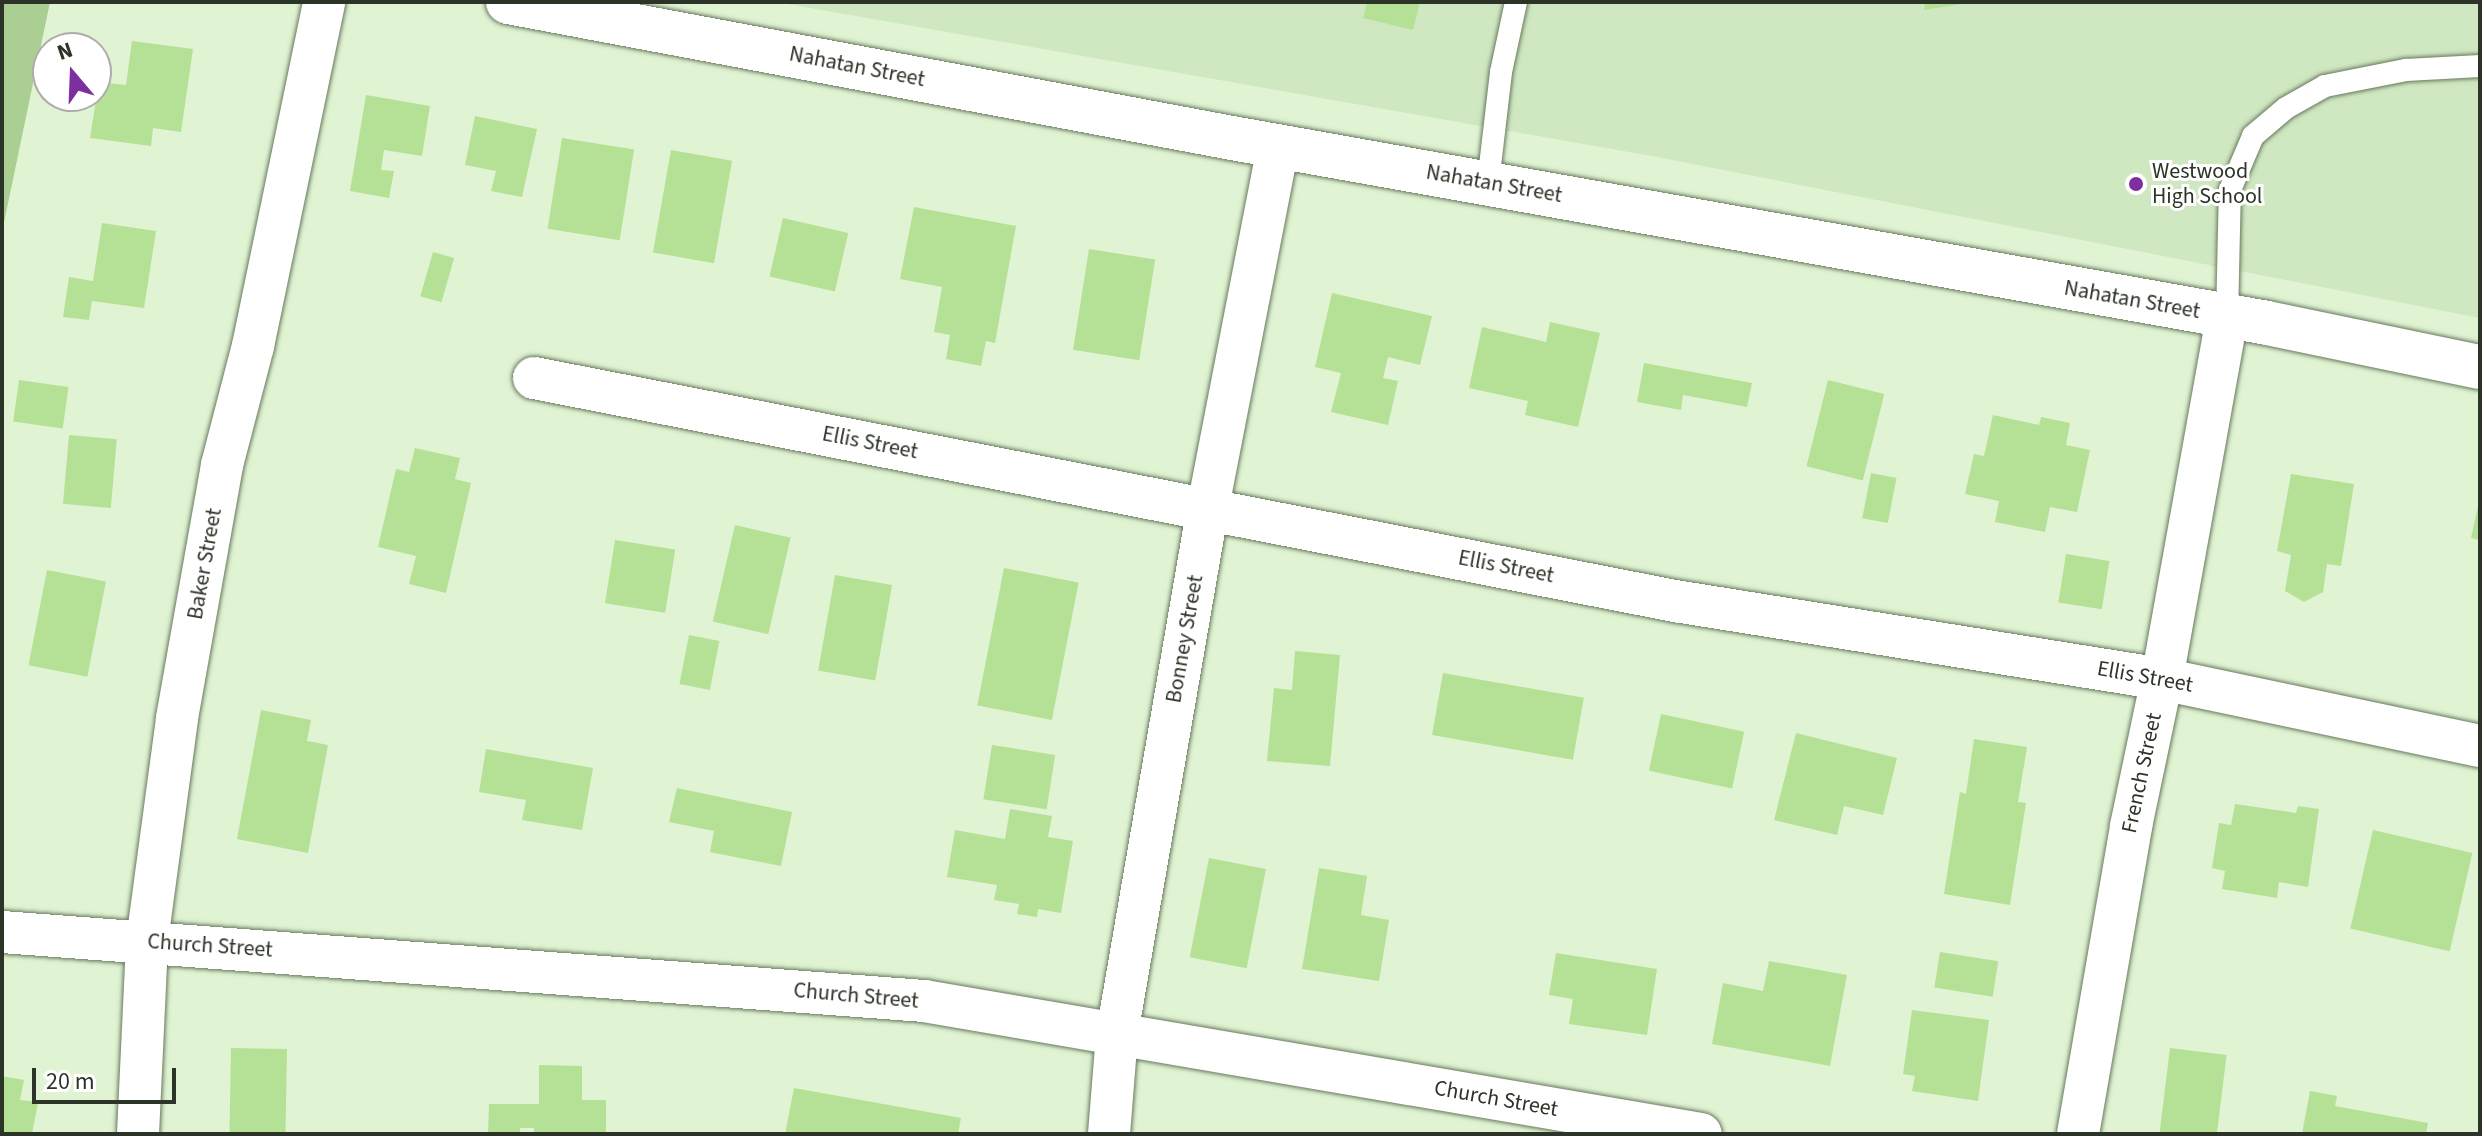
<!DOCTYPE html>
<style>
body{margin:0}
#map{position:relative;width:2482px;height:1136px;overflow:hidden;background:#e0f3d3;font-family:"Source Sans 3",sans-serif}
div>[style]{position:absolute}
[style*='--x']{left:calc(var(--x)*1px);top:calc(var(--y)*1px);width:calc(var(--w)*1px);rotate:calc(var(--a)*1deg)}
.built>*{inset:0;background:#d0e8c2}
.green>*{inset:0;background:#abce93}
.building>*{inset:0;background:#b5e196;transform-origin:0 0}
.roads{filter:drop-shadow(0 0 2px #68795d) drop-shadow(0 0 2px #68795d)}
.lane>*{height:22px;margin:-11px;padding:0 11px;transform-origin:11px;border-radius:11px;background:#fff}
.street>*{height:42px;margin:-21px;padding:0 21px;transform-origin:21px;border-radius:21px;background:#fff}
.secondary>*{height:44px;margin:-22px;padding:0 22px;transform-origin:22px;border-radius:22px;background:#fff}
.dots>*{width:22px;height:22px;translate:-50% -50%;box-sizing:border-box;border:4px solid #fff;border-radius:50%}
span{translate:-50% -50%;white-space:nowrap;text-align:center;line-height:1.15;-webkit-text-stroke:6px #fff;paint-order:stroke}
.street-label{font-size:22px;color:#2c3327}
.poi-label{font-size:22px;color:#2c3327}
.left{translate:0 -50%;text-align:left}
.frame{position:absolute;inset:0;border:4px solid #2c3327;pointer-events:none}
.north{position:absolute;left:32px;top:32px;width:80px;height:80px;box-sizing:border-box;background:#fff;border:2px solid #abada9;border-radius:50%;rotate:341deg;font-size:22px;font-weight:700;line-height:32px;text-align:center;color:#2c3327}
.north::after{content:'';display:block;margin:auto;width:28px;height:36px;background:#7d2fa0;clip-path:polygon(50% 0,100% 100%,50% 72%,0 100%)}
.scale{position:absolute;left:32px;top:1068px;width:144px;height:36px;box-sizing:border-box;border:4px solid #2c3327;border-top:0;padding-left:10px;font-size:24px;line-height:28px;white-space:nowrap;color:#2c3327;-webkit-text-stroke:6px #fff;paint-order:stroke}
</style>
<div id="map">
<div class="built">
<div style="clip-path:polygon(776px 2px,2480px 2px,2480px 318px,1657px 157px)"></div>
</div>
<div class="green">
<div style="clip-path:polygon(2px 2px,50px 2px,2px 232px)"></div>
</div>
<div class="building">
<div style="clip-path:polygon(1367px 2px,1420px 2px,1413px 30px,1363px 18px)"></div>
<div style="clip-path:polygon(1925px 2px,1961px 2px,1961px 4px,1924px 10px)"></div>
<div style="clip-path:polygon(132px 41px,193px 49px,181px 132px,153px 128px,151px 146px,90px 138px,99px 82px,126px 85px)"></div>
<div style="clip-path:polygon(366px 95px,430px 106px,422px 156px,384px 150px,381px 170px,394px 171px,389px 198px,350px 191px)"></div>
<div style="clip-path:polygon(475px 116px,537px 129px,522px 197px,491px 191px,496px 171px,465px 165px)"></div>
<div style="left:562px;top:138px;width:73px;height:92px;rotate:9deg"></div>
<div style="left:671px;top:150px;width:62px;height:104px;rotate:10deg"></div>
<div style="clip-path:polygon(914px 207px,1016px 226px,995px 343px,986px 341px,981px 366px,946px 359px,950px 335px,934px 332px,942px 287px,900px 279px)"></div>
<div style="left:783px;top:218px;width:67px;height:60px;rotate:13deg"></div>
<div style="clip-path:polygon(102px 223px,156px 231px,144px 308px,92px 301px,89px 320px,63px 317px,69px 277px,93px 281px)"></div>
<div style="left:1089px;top:249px;width:67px;height:102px;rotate:9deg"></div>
<div style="left:433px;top:252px;width:22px;height:46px;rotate:16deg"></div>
<div style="clip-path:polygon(1332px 293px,1432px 316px,1420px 365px,1388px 357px,1383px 378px,1398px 381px,1388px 425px,1331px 412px,1341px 373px,1315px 367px)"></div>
<div style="clip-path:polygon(1550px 322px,1600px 333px,1578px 427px,1525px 415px,1528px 401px,1469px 388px,1482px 327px,1546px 342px)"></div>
<div style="clip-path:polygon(1644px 363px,1752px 383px,1747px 407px,1683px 395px,1681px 410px,1637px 402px)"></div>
<div style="left:19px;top:380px;width:50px;height:42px;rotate:8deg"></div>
<div style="left:1828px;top:380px;width:58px;height:89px;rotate:14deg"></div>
<div style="clip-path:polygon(1993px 415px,2039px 425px,2041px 417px,2070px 423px,2066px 445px,2090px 450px,2077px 512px,2050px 507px,2045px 532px,1995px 522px,1999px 501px,1965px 494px,1974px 454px,1984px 456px)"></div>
<div style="left:69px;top:435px;width:48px;height:69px;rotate:5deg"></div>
<div style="clip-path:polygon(415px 448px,460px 458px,455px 479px,471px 483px,446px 593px,409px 584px,416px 556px,378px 547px,396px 469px,409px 472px)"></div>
<div style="left:1871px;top:473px;width:26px;height:46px;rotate:11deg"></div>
<div style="clip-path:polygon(2291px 474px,2354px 484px,2341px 566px,2327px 564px,2323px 592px,2304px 602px,2285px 591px,2291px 555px,2277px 551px)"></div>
<div style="clip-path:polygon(2479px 502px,2480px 502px,2480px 540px,2471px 538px)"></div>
<div style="left:735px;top:525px;width:57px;height:99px;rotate:13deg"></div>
<div style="left:615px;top:540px;width:61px;height:64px;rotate:9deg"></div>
<div style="left:2066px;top:554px;width:44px;height:49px;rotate:9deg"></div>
<div style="left:1004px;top:568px;width:76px;height:140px;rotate:11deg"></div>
<div style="left:47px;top:570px;width:60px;height:97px;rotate:11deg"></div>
<div style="left:835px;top:575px;width:58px;height:97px;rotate:10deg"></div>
<div style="left:689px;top:635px;width:31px;height:50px;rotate:11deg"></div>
<div style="clip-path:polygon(1295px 651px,1340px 655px,1330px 766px,1267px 761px,1274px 688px,1292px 690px)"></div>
<div style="left:1443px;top:673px;width:143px;height:63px;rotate:10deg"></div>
<div style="clip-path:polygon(261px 710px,311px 720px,307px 741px,328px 745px,308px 853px,237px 839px)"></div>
<div style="left:1661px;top:714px;width:85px;height:58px;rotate:12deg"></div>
<div style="clip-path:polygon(1796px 733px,1897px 758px,1883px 815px,1844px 806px,1837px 835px,1774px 820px)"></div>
<div style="clip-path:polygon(1974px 739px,2027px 747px,2018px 802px,2026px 803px,2010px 905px,1944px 894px,1960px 792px,1966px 794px)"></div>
<div style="left:992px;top:745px;width:64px;height:55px;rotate:9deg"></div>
<div style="clip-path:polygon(486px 749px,593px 768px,582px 830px,522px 820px,526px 800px,479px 792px)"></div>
<div style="clip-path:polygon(677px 788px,792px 812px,781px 866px,710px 852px,714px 831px,669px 822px)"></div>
<div style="clip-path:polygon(2235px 804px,2296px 813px,2298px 806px,2319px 809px,2308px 887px,2279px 882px,2277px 898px,2222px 889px,2225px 871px,2212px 868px,2219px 823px,2231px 825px)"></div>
<div style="clip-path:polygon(1010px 809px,1052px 816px,1048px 837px,1073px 841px,1061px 913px,1038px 909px,1037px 917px,1017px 914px,1019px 904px,994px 900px,997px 885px,947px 877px,955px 830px,1005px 839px)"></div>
<div style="left:2373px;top:830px;width:102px;height:101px;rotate:13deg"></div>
<div style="left:1209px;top:858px;width:58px;height:101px;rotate:11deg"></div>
<div style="clip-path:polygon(1319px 868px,1367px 876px,1361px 915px,1389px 920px,1379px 981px,1302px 969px)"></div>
<div style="left:1940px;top:952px;width:59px;height:36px;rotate:9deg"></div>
<div style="clip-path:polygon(1556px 953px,1657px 969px,1647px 1035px,1569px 1024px,1573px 999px,1549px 995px)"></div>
<div style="clip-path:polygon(1769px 961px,1847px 975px,1830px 1066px,1712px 1044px,1723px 983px,1763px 991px)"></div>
<div style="clip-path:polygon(1912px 1010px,1989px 1020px,1978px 1101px,1912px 1091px,1915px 1076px,1903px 1074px)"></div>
<div style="left:231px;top:1048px;width:56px;height:86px;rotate:1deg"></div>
<div style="left:2170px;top:1048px;width:57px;height:86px;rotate:7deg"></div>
<div style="clip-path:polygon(539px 1065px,582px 1066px,582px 1100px,606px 1100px,606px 1134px,534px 1134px,534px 1128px,520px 1128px,520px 1134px,488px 1134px,489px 1104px,539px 1104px)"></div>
<div style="clip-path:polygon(2px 1076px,24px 1080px,20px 1100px,38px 1102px,32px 1134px,2px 1134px)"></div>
<div style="clip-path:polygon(794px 1088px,961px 1118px,958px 1134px,785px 1134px)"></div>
<div style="clip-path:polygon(2310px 1091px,2337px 1096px,2335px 1106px,2428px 1123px,2426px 1134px,2302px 1134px)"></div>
</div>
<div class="roads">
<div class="lane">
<div style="--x:1488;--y:183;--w:112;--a:-83.3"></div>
<div style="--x:1501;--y:72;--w:72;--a:-77.9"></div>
<div style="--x:2227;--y:318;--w:128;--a:-88.7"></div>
<div style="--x:2230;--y:190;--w:59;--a:-66.9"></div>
<div style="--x:2253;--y:136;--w:43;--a:-40.3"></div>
<div style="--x:2286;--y:108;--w:45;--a:-29.4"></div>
<div style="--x:2325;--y:86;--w:83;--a:-11.2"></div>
<div style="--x:2406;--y:70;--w:74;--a:-3.1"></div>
</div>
<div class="street">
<div style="--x:534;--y:378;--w:1163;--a:11.06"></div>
<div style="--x:1675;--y:601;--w:493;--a:9.1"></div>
<div style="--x:2162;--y:679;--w:325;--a:11.9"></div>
<div style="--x:2;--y:932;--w:925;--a:4.28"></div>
<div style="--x:924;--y:1001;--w:788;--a:9.71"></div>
<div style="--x:138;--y:1134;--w:193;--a:-87.3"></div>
<div style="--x:147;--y:941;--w:225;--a:-82.3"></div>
<div style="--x:177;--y:718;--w:257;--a:-79.9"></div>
<div style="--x:222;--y:465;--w:123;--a:-75.4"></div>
<div style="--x:253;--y:346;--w:351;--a:-78.3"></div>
<div style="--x:1109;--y:1134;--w:100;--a:-85.4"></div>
<div style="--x:1117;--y:1034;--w:535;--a:-80.2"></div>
<div style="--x:1208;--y:507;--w:368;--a:-79"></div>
<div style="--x:2078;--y:1134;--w:313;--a:-80.2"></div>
<div style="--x:2131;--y:826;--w:150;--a:-78.1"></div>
<div style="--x:2162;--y:679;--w:367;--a:-79.8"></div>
</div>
<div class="secondary">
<div style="--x:508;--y:2;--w:737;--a:10.64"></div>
<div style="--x:1232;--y:138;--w:1051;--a:10.13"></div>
<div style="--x:2267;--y:323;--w:217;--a:11.7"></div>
</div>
</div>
<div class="dots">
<div style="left:2136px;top:184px;background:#7d2fa0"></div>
</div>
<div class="street-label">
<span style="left:857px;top:67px;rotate:11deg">Nahatan Street</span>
<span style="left:1494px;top:184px;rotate:10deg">Nahatan Street</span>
<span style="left:2132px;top:300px;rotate:10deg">Nahatan Street</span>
<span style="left:870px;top:443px;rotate:11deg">Ellis Street</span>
<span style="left:205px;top:564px;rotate:-80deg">Baker Street</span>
<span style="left:1506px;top:567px;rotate:11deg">Ellis Street</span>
<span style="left:1185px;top:639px;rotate:-80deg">Bonney Street</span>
<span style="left:2145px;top:677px;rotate:10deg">Ellis Street</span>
<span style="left:2142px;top:773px;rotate:-78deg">French Street</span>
<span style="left:210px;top:946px;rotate:4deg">Church Street</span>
<span style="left:856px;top:996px;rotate:5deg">Church Street</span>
<span style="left:1496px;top:1099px;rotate:10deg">Church Street</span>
</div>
<div class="poi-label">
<span class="left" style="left:2152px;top:184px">Westwood<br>High School</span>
</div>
<div class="frame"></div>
<div class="north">N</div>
<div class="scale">20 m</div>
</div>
